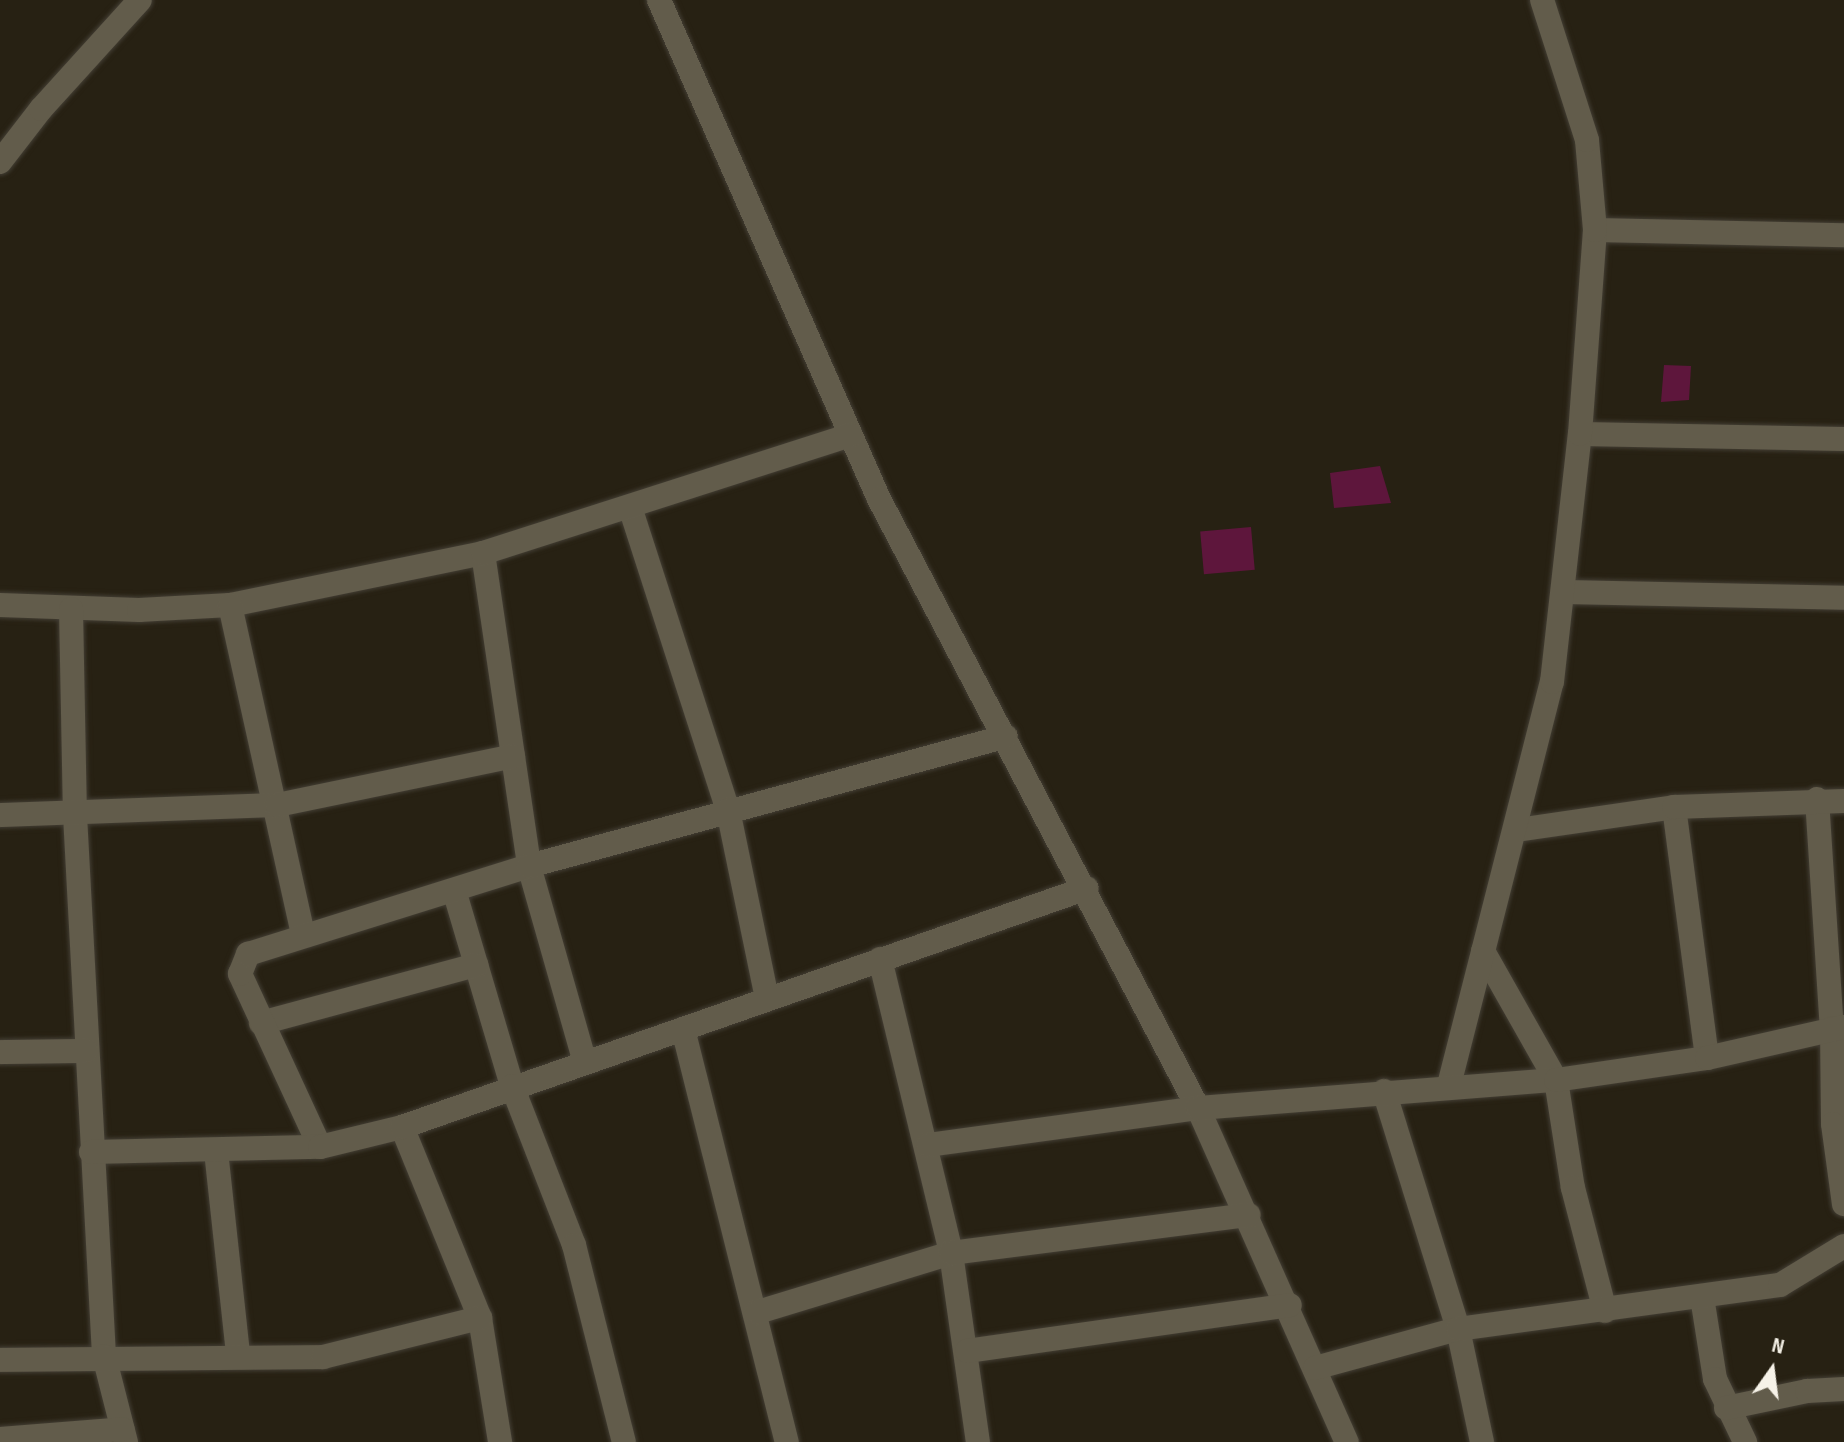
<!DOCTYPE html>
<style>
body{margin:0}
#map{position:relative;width:1844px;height:1442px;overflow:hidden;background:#272113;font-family:"Sofia Sans Condensed",sans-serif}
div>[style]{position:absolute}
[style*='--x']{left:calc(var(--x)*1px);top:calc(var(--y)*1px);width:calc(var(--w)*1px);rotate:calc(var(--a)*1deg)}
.building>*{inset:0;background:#5e163c;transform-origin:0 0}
.roads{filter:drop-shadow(0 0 2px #433e34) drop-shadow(0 0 2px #433e34)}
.street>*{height:24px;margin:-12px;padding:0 12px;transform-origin:12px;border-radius:12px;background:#625c4b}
span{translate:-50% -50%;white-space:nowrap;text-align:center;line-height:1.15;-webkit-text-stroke:6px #272113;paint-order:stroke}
.north{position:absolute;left:1732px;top:1330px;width:80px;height:80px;-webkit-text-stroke:6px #272113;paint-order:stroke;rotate:14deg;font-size:22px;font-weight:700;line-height:32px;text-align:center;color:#f6f2e8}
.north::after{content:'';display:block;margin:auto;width:28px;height:36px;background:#f6f2e8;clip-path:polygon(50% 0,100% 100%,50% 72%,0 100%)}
</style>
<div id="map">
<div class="building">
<div style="clip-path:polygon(1664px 365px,1691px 366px,1689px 400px,1661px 402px)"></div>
<div style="clip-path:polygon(1380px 466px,1391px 503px,1334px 508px,1330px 473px)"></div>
<div style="left:1251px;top:527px;width:43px;height:51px;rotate:85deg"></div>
</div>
<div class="roads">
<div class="street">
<div style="--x:659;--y:0;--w:545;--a:66.21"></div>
<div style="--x:879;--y:499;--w:687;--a:62.35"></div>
<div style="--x:1198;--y:1108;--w:366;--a:66"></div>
<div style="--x:0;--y:162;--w:67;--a:-52.3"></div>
<div style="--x:41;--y:109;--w:147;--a:-47.8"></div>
<div style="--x:1595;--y:230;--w:249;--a:1.2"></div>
<div style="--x:1580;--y:434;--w:264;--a:1.1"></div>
<div style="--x:630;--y:507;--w:318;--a:72.1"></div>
<div style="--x:728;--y:810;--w:193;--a:78.3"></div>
<div style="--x:483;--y:553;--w:316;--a:81.6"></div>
<div style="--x:529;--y:866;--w:204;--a:74.1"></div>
<div style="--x:1565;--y:592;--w:279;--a:1.2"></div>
<div style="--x:0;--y:605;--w:139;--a:2.1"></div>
<div style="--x:139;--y:610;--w:91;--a:-3.1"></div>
<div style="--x:230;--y:605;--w:258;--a:-11.6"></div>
<div style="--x:483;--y:553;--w:386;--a:-17.8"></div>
<div style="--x:230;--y:605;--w:338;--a:77.5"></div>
<div style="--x:71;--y:609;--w:206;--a:88.9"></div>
<div style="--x:75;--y:815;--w:542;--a:86.93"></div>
<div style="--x:104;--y:1356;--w:89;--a:75.7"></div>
<div style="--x:1817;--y:799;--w:229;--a:86.3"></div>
<div style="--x:1832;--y:1028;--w:96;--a:89.4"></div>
<div style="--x:1833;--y:1124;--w:81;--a:82.2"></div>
<div style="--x:1674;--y:807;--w:253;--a:82.5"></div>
<div style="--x:0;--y:815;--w:277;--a:-2.1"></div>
<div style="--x:277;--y:805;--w:241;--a:-11.7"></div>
<div style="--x:1517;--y:830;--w:159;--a:-8.3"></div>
<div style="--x:1674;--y:807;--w:170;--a:-2"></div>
<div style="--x:454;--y:890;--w:204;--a:73.5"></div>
<div style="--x:512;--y:1086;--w:171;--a:68.7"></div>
<div style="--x:574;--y:1245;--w:203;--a:75.8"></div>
<div style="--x:1483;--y:951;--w:148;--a:60.5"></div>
<div style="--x:1556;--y:1080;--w:109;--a:81.1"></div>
<div style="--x:1573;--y:1188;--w:127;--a:75.4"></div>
<div style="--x:880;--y:959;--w:302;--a:76.4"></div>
<div style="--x:951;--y:1253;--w:191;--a:81.9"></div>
<div style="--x:261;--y:1023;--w:223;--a:-15.1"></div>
<div style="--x:683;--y:1029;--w:426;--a:75.9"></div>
<div style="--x:0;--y:1052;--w:86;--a:-0.7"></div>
<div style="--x:1449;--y:1085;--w:416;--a:-75.7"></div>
<div style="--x:1552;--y:682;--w:250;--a:-83.6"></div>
<div style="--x:1580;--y:434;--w:205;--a:-85.8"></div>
<div style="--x:1595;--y:230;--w:90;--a:-95.1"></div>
<div style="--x:1587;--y:140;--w:147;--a:-107.8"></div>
<div style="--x:1384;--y:1091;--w:249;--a:72.7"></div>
<div style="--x:1458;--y:1329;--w:116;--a:78"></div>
<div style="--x:402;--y:1127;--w:206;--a:67.8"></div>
<div style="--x:480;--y:1318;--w:126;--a:80.8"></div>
<div style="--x:928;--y:1145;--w:273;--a:-7.8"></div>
<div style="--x:1198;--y:1108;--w:359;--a:-4.5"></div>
<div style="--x:1556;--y:1080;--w:153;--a:-8.3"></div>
<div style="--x:1707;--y:1058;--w:140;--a:-12.8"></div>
<div style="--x:320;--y:1147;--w:191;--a:-114.8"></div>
<div style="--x:240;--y:974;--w:22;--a:-68"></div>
<div style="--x:248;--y:954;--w:294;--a:-17.4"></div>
<div style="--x:529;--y:866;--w:494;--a:-15.2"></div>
<div style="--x:216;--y:1151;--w:205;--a:83.8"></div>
<div style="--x:91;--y:1152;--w:229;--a:-1.3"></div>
<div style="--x:320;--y:1147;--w:84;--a:-13.7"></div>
<div style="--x:402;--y:1127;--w:725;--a:-19.23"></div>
<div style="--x:1702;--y:1297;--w:83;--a:81"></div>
<div style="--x:1715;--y:1379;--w:70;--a:64.5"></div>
<div style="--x:758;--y:1312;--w:202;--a:-17"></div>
<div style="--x:951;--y:1253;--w:300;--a:-7.3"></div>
<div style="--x:967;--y:1351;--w:326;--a:-8.1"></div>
<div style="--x:0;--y:1360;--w:323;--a:-0.5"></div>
<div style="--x:323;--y:1357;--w:162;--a:-14"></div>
<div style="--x:1315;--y:1368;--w:148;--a:-15.3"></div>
<div style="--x:1458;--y:1329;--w:325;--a:-7.8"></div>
<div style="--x:1780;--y:1285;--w:75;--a:-31.4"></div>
<div style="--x:1726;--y:1408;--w:83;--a:-11.9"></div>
<div style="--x:1807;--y:1391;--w:37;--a:-3"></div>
<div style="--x:0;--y:1439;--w:123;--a:-4.6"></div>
</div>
</div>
<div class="north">N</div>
</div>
